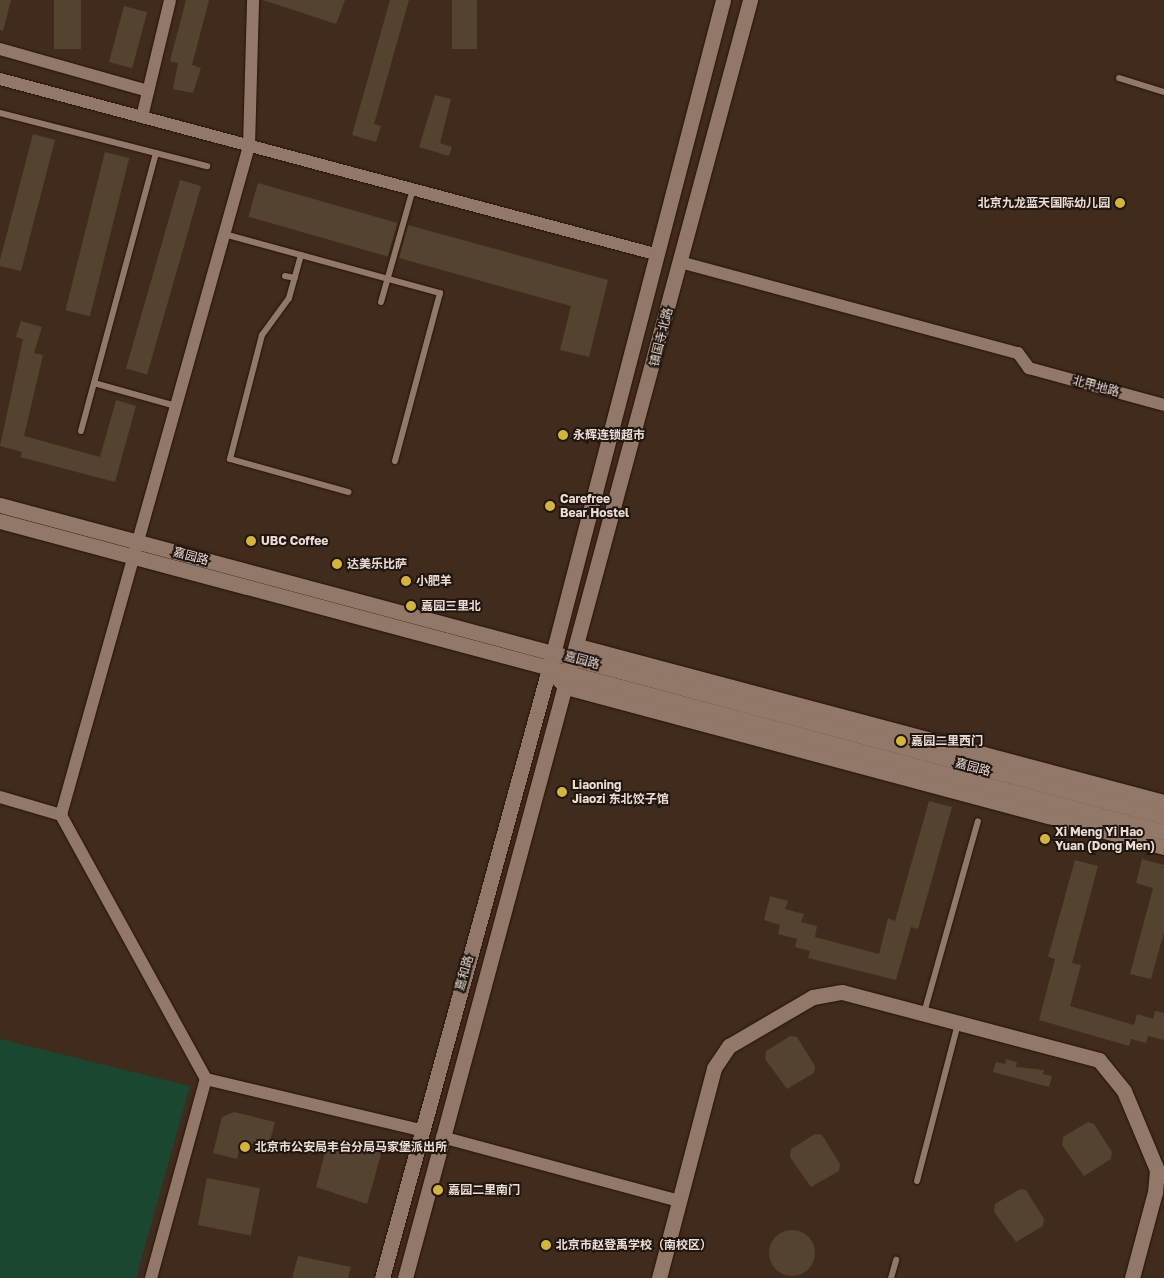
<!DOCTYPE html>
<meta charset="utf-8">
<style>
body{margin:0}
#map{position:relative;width:1164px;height:1278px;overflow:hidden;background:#412b1d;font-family:"Golos Text","Noto Sans SC",sans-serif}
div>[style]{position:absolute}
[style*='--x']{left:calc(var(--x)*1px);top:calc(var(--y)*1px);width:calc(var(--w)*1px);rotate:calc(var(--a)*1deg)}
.green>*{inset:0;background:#1b4730}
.building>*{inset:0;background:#54432f;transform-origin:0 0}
.round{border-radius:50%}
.roads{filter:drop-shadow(0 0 1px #271306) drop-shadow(0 0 1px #271306)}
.service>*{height:6px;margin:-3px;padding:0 3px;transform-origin:3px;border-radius:3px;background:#927869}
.minor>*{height:12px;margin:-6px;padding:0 6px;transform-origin:6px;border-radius:6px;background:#927869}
.tertiary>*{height:15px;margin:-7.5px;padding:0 7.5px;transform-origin:7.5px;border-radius:7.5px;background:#927869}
.secondary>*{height:15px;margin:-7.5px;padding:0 7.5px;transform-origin:7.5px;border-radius:7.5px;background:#927869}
.dots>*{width:14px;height:14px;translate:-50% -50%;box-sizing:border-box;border:2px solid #201610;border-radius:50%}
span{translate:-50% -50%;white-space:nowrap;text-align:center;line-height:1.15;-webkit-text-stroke:4px #201610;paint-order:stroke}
.poi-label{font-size:12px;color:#ebdcd4;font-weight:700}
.right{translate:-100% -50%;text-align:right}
.left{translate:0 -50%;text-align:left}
.street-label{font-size:12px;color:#ebdcd4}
</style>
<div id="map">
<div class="green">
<div style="clip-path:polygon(0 1039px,190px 1086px,136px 1278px,0 1278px)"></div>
</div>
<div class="building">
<div style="clip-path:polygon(0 0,11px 0,3px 31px,0 30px)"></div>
<div style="left:54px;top:0;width:27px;height:49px"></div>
<div style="clip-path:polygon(186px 0,209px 0,192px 65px,201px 68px,193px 93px,173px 89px,178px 63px,170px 61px)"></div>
<div style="clip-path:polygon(263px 0,345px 0,336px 24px)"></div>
<div style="clip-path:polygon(390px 0,409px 0,374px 124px,381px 126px,376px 142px,352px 135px)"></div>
<div style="left:452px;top:0;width:25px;height:49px"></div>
<div style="left:124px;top:6px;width:24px;height:58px;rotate:15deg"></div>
<div style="clip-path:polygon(435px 95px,451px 99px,440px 143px,452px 147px,449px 156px,419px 147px)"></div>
<div style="clip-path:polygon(33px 134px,55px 140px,21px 271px,0 266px,0 260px)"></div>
<div style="left:105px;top:152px;width:25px;height:163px;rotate:14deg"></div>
<div style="left:180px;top:180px;width:22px;height:196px;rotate:16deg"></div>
<div style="left:258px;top:183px;width:145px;height:35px;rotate:16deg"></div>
<div style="clip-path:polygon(408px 225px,608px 280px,589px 357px,560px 350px,571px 306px,399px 258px)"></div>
<div style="clip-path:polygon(21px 321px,42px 327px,34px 353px,43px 355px,24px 436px,100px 457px,116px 400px,136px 406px,115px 482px,20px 457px,22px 452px,0 446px,23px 339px,16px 337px)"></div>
<div style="clip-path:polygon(929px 801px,952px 807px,918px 929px,911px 927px,896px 980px,808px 958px,810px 951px,795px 947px,797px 939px,778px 934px,780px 925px,764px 920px,770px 896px,788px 901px,785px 909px,804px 914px,801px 922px,817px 926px,815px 937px,879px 954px,888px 918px,895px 921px)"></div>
<div style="clip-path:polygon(1142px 859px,1164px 865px,1164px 932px,1151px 979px,1130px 974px,1153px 888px,1136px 883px)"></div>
<div style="clip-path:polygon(1075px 860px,1098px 866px,1072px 963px,1081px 965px,1070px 1006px,1134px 1025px,1137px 1014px,1153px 1019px,1155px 1011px,1164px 1013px,1164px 1040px,1148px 1036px,1146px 1043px,1131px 1039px,1129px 1046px,1039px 1020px,1055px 959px,1048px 957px)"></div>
<div style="clip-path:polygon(790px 1036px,797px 1037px,815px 1066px,814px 1073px,787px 1089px,765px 1059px,766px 1051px)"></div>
<div style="clip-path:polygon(1006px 1059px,1017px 1062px,1016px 1067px,1044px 1070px,1043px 1074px,1052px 1076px,1049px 1087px,993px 1072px,996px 1062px,1005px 1064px)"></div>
<div style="clip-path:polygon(234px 1112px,275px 1122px,268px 1148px,241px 1141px,237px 1159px,213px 1153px,222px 1117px)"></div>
<div style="clip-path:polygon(1088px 1122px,1094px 1124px,1112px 1152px,1111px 1159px,1084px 1176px,1062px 1145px,1063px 1137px)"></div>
<div style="clip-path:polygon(815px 1134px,822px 1135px,840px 1164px,839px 1171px,811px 1187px,790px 1157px,791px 1149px)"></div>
<div style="clip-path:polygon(328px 1141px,382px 1151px,367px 1204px,316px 1187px)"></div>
<div style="left:207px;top:1178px;width:54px;height:48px;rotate:11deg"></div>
<div style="clip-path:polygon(1020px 1189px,1026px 1190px,1044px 1219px,1043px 1226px,1016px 1242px,994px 1212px,995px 1204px)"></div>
<div class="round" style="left:769px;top:1230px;width:46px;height:46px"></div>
<div style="clip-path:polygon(298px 1256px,351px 1267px,348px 1278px,292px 1278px)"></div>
</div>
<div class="roads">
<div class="service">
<div style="--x:1119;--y:78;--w:47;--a:17.3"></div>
<div style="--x:0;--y:113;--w:214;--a:14.4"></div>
<div style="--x:224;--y:234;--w:224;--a:15.3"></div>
<div style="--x:440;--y:293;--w:174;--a:105"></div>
<div style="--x:301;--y:255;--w:45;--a:105.6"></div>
<div style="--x:289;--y:298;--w:46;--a:126.1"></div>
<div style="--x:262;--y:335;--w:128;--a:104.5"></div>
<div style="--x:230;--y:459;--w:123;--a:15.6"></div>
<div style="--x:285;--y:276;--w:10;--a:11"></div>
<div style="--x:381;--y:302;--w:117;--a:-74.2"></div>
<div style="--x:94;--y:383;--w:85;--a:15.7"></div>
<div style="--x:81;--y:431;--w:288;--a:-74.9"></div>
<div style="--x:924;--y:1013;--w:199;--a:-74.3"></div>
<div style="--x:917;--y:1181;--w:162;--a:-75.4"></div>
<div style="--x:891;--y:1278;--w:19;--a:-74"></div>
</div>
<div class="minor">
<div style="--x:0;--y:49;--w:154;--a:15.8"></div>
<div style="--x:0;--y:79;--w:678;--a:14.96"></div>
<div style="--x:142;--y:117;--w:120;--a:-76.5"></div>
<div style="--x:680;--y:262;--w:350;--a:15.1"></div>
<div style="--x:1018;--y:353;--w:19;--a:54"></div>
<div style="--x:1029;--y:368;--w:140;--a:15.3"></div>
<div style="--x:0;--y:797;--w:64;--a:16.4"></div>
<div style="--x:206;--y:1079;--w:220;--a:13.4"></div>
<div style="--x:442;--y:1137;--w:245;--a:15.1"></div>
<div style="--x:151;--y:1278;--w:206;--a:-74.6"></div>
<div style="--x:206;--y:1079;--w:301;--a:-118.8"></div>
<div style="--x:61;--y:815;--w:695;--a:-74.3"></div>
<div style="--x:249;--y:146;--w:146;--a:-88.4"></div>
</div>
<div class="tertiary">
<div style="--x:578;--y:646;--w:606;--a:14.91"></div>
<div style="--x:549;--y:669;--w:25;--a:47"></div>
<div style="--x:566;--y:687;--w:619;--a:14.98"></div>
<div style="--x:382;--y:1278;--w:631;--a:-74.67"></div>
<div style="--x:549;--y:669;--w:691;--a:-75.42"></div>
<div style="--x:405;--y:1278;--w:1324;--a:-74.89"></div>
<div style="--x:659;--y:1278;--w:217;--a:-75.3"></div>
<div style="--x:714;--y:1068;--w:27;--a:-56"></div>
<div style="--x:729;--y:1046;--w:97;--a:-30.3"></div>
<div style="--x:813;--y:997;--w:29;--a:-10"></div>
<div style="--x:842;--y:992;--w:266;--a:14.8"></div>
<div style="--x:1099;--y:1060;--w:40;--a:51"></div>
<div style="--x:1124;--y:1091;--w:86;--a:67.3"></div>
<div style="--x:1157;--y:1170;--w:22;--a:95"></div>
<div style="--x:1155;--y:1192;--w:89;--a:105"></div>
</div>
<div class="secondary">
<div style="--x:0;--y:505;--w:1205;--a:15"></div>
<div style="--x:0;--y:521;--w:1205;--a:14.96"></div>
</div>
</div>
<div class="dots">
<div style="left:1120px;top:203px;background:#d5b535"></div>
<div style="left:563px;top:435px;background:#d5b535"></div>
<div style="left:550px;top:506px;background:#d5b535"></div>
<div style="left:251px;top:541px;background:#d5b535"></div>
<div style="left:337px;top:564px;background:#d5b535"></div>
<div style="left:406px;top:581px;background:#d5b535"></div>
<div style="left:411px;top:606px;background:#d5b535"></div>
<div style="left:901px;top:741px;background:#d5b535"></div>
<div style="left:562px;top:792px;background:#d5b535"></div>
<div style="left:1045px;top:839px;background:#d5b535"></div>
<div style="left:245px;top:1147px;background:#d5b535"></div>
<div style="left:438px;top:1190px;background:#d5b535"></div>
<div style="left:546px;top:1245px;background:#d5b535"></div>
</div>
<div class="poi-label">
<span class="right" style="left:1110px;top:203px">北京九龙蓝天国际幼儿园</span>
<span class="left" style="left:573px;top:435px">永辉连锁超市</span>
<span class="left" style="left:560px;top:506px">Carefree<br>Bear Hostel</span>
<span class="left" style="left:261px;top:541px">UBC Coffee</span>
<span class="left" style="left:347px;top:564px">达美乐比萨</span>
<span class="left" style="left:416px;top:581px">小肥羊</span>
<span class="left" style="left:421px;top:606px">嘉园三里北</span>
<span class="left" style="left:911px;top:741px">嘉园二里西门</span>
<span class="left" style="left:572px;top:792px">Liaoning<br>Jiaozi 东北饺子馆</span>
<span class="left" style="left:1055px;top:839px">Xi Meng Yi Hao<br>Yuan (Dong Men)</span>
<span class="left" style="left:255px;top:1147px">北京市公安局丰台分局马家堡派出所</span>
<span class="left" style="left:448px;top:1190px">嘉园二里南门</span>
<span class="left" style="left:556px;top:1245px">北京市赵登禹学校（南校区）</span>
</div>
<div class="street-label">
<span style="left:661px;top:337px;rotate:-76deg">镇国寺北路</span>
<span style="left:1096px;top:386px;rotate:15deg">北甲地路</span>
<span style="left:191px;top:556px;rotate:15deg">嘉园路</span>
<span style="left:582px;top:660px;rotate:15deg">嘉园路</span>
<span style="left:973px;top:767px;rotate:15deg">嘉园路</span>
<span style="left:464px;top:973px;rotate:-74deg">嘉和路</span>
</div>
</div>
